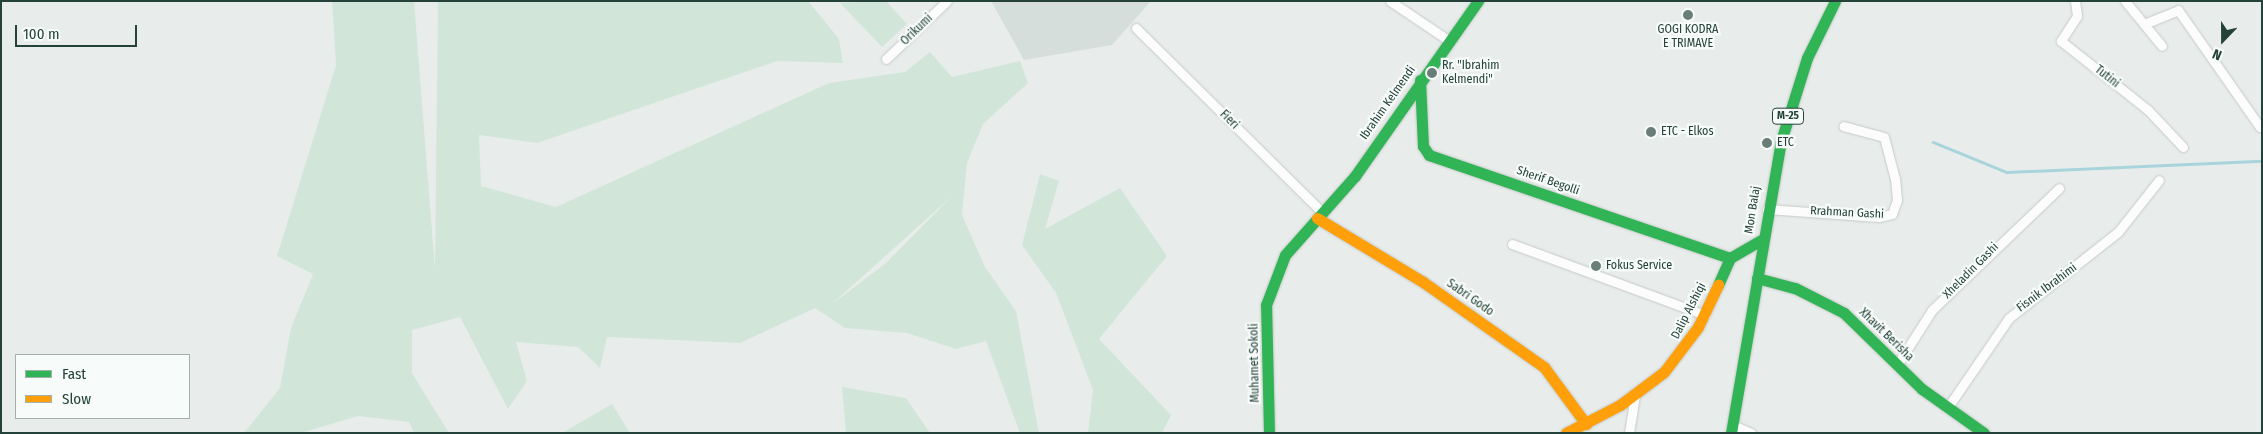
<!DOCTYPE html>
<style>
body{margin:0}
#map{position:relative;width:2263px;height:434px;overflow:hidden;background:#e8edeb;font-family:"Fira Sans Condensed",sans-serif}
div>[style]{position:absolute}
[style*='--x']{left:calc(var(--x)*1px);top:calc(var(--y)*1px);width:calc(var(--w)*1px);rotate:calc(var(--a)*1deg)}
.built>*{inset:0;background:#d6dedb}
.green>*{inset:0;background:#d1e6d8}
.stream>*{height:2.5px;margin:-1.25px;padding:0 1.25px;transform-origin:1.25px;border-radius:1.25px;background:#a9d4db}
.roads{filter:drop-shadow(0 0 1px #c5cac8) drop-shadow(0 0 1px #c5cac8)}
.street>*{height:9px;margin:-4.5px;padding:0 4.5px;transform-origin:4.5px;border-radius:4.5px;background:#fcfcfc}
.fast>*{height:11px;margin:-5.5px;padding:0 5.5px;transform-origin:5.5px;border-radius:5.5px;background:#30b455}
.slow>*{height:11px;margin:-5.5px;padding:0 5.5px;transform-origin:5.5px;border-radius:5.5px;background:#ff9f0a}
.dots>*{width:14px;height:14px;translate:-50% -50%;box-sizing:border-box;border:2px solid #f7fbf9;border-radius:50%}
span{translate:-50% -50%;white-space:nowrap;text-align:center;line-height:1.15;-webkit-text-stroke:4.5px #f7fbf9;paint-order:stroke}
.shield-label span{padding:1px 4px;background:#f7fbf9;border:1px solid;border-radius:4px;-webkit-text-stroke-width:0}
.shield-label{font-size:11px;color:#24423a;font-weight:700}
.street-label{font-size:12px;color:#24423a}
.poi-label{font-size:12px;color:#24423a}
.left{translate:0 -50%;text-align:left}
.frame{position:absolute;inset:0;border:2px solid #24423a;pointer-events:none}
.legend{position:absolute;left:15px;top:354px;width:175px;height:65px;box-sizing:border-box;background:#f7fbf9;border:1px solid #a3b1ad;margin:0;padding:6px 9px;list-style:none;font-size:15px;color:#24423a}
.legend li{display:flex;align-items:center;gap:10px;height:25px}
.legend b{width:25px;border:1px solid #a3b1ad}
.north{position:absolute;left:2198px;top:15px;width:50px;height:50px;-webkit-text-stroke:4px #f7fbf9;paint-order:stroke;rotate:202deg;font-size:14px;font-weight:700;line-height:20px;text-align:center;color:#24423a}
.north::after{content:'';display:block;margin:auto;width:18px;height:22px;background:#24423a;clip-path:polygon(50% 0,100% 100%,50% 72%,0 100%)}
.scale{position:absolute;left:15px;top:25px;width:122px;height:22px;box-sizing:border-box;border:2px solid #24423a;border-top:0;padding-left:6px;font-size:15px;line-height:18px;white-space:nowrap;color:#24423a;-webkit-text-stroke:4px #f7fbf9;paint-order:stroke}
</style>
<div id="map">
<div class="built">
<div style="clip-path:polygon(991px 1px,1151px 1px,1112px 45px,1024px 60px)"></div>
</div>
<div class="green">
<div style="clip-path:polygon(evenodd,332px 1px,414px 1px,435px 269px,438px 1px,808px 1px,839px 39px,843px 63px,777px 61px,537px 143px,479px 135px,481px 186px,556px 207px,829px 83px,905px 72px,930px 52px,952px 77px,1020px 61px,1028px 83px,983px 124px,967px 163px,962px 215px,985px 267px,1016px 311px,1039px 433px,1020px 433px,986px 341px,956px 349px,907px 333px,845px 328px,815px 308px,740px 343px,607px 337px,600px 368px,578px 347px,516px 342px,527px 381px,508px 409px,460px 317px,412px 330px,412px 373px,449px 433px,414px 433px,409px 422px,358px 416px,301px 433px,244px 433px,280px 388px,291px 328px,313px 274px,277px 256px,336px 65px,332px 1px,951px 197px,886px 263px,832px 304px,951px 197px)"></div>
<div style="clip-path:polygon(886px 1px,907px 24px,882px 47px,840px 3px)"></div>
<div style="clip-path:polygon(1040px 174px,1059px 181px,1045px 229px,1120px 188px,1167px 256px,1099px 339px,1171px 415px,1162px 433px,1088px 433px,1093px 390px,1056px 293px,1022px 245px)"></div>
<div style="clip-path:polygon(842px 387px,906px 398px,930px 433px,846px 433px)"></div>
<div style="clip-path:polygon(612px 404px,630px 433px,562px 433px)"></div>
</div>
<div class="stream">
<div style="--x:1933;--y:142;--w:80;--a:22.1"></div>
<div style="--x:2007;--y:172;--w:255;--a:-2.5"></div>
</div>
<div class="roads">
<div class="street">
<div style="--x:1390;--y:1;--w:70;--a:33.9"></div>
<div style="--x:2075;--y:1;--w:15;--a:82"></div>
<div style="--x:2077;--y:16;--w:30;--a:123"></div>
<div style="--x:2061;--y:41;--w:111;--a:38.4"></div>
<div style="--x:2148;--y:110;--w:51;--a:46.6"></div>
<div style="--x:2125;--y:1;--w:58;--a:50.6"></div>
<div style="--x:2144;--y:24;--w:37;--a:-22"></div>
<div style="--x:2178;--y:10;--w:143;--a:55"></div>
<div style="--x:1136;--y:28;--w:262;--a:44.7"></div>
<div style="--x:886;--y:59;--w:84;--a:-43.6"></div>
<div style="--x:1767;--y:209;--w:112;--a:4.1"></div>
<div style="--x:1879;--y:217;--w:13;--a:-13"></div>
<div style="--x:1892;--y:214;--w:15;--a:-70"></div>
<div style="--x:1897;--y:200;--w:21;--a:-95"></div>
<div style="--x:1895;--y:179;--w:43;--a:-104.7"></div>
<div style="--x:1884;--y:137;--w:42;--a:-165"></div>
<div style="--x:1512;--y:244;--w:206;--a:20.2"></div>
<div style="--x:1897;--y:365;--w:65;--a:-57.5"></div>
<div style="--x:1932;--y:310;--w:176;--a:-43.8"></div>
<div style="--x:1948;--y:407;--w:108;--a:-55.6"></div>
<div style="--x:2009;--y:318;--w:139;--a:-38.3"></div>
<div style="--x:2118;--y:232;--w:66;--a:-51.7"></div>
<div style="--x:1733;--y:425;--w:20;--a:24"></div>
<div style="--x:1629;--y:433;--w:38;--a:-81"></div>
</div>
<div class="fast">
<div style="--x:1420;--y:80;--w:66;--a:87.4"></div>
<div style="--x:1423;--y:146;--w:11;--a:56"></div>
<div style="--x:1429;--y:155;--w:318;--a:18.9"></div>
<div style="--x:1757;--y:278;--w:39;--a:15"></div>
<div style="--x:1795;--y:288;--w:55;--a:27"></div>
<div style="--x:1844;--y:313;--w:109;--a:44.3"></div>
<div style="--x:1922;--y:389;--w:76;--a:35.4"></div>
<div style="--x:1718;--y:285;--w:30;--a:-66"></div>
<div style="--x:1730;--y:258;--w:38;--a:-30"></div>
<div style="--x:1269;--y:433;--w:128;--a:-91.3"></div>
<div style="--x:1266;--y:305;--w:53;--a:-69.2"></div>
<div style="--x:1285;--y:255;--w:106;--a:-48.5"></div>
<div style="--x:1355;--y:176;--w:214;--a:-54.9"></div>
<div style="--x:1731;--y:433;--w:296;--a:-80.3"></div>
<div style="--x:1781;--y:141;--w:87;--a:-72.6"></div>
<div style="--x:1807;--y:58;--w:64;--a:-63.8"></div>
</div>
<div class="slow">
<div style="--x:1317;--y:218;--w:124;--a:31.1"></div>
<div style="--x:1423;--y:282;--w:148;--a:35.1"></div>
<div style="--x:1544;--y:367;--w:71;--a:53.6"></div>
<div style="--x:1566;--y:433;--w:61;--a:-27.4"></div>
<div style="--x:1620;--y:405;--w:55;--a:-36.9"></div>
<div style="--x:1664;--y:372;--w:56;--a:-52.9"></div>
<div style="--x:1698;--y:327;--w:47;--a:-64.5"></div>
</div>
</div>
<div class="dots">
<div style="left:1688px;top:15px;background:#697e78"></div>
<div style="left:1432px;top:73px;background:#697e78"></div>
<div style="left:1651px;top:132px;background:#697e78"></div>
<div style="left:1767px;top:143px;background:#697e78"></div>
<div style="left:1596px;top:266px;background:#697e78"></div>
</div>
<div class="shield-label">
<span style="left:1788px;top:116px">M-25</span>
</div>
<div class="street-label">
<span style="left:917px;top:30px;rotate:-44deg">Orikumi</span>
<span style="left:2107px;top:77px;rotate:38deg">Tutini</span>
<span style="left:1388px;top:103px;rotate:-55deg">Ibrahim Kelmendi</span>
<span style="left:1229px;top:120px;rotate:45deg">Fieri</span>
<span style="left:1548px;top:181px;rotate:19deg">Sherif Begolli</span>
<span style="left:1753px;top:210px;rotate:-81deg">Mon Balaj</span>
<span style="left:1847px;top:213px;rotate:3deg">Rrahman Gashi</span>
<span style="left:1971px;top:271px;rotate:-45deg">Xheladin Gashi</span>
<span style="left:2047px;top:288px;rotate:-37deg">Fisnik Ibrahimi</span>
<span style="left:1470px;top:298px;rotate:35deg">Sabri Godo</span>
<span style="left:1689px;top:311px;rotate:-63deg">Dalip Alshiqi</span>
<span style="left:1886px;top:335px;rotate:44deg">Xhavit Berisha</span>
<span style="left:1255px;top:363px;rotate:-91deg">Muhamet Sokoli</span>
</div>
<div class="poi-label">
<span style="left:1688px;top:37px">GOGI KODRA<br>E TRIMAVE</span>
<span class="left" style="left:1442px;top:73px">Rr. "Ibrahim<br>Kelmendi"</span>
<span class="left" style="left:1661px;top:132px">ETC - Elkos</span>
<span class="left" style="left:1777px;top:143px">ETC</span>
<span class="left" style="left:1606px;top:266px">Fokus Service</span>
</div>
<div class="frame"></div>
<ul class="legend">
<li><b style="height:6px;background:#30b455"></b>Fast</li>
<li><b style="height:6px;background:#ff9f0a"></b>Slow</li>
</ul>
<div class="north">N</div>
<div class="scale">100 m</div>
</div>
